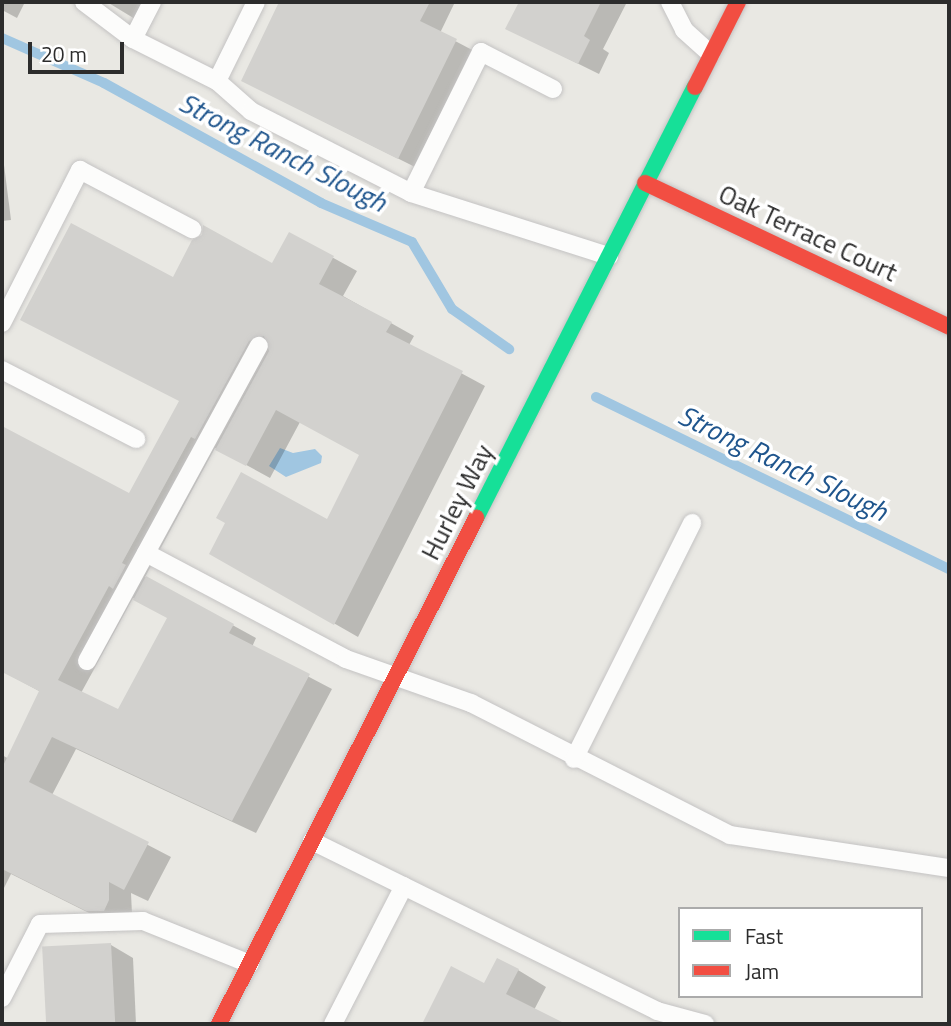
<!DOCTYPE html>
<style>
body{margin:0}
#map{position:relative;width:951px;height:1026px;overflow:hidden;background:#e9e8e3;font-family:"Titillium Web",sans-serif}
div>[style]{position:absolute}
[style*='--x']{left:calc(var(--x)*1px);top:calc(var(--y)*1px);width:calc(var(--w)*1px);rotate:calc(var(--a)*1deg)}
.water>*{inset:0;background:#a0c6e1}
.shadow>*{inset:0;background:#0003}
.stream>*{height:10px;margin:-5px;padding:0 5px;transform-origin:5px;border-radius:5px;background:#a0c6e1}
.building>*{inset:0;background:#d2d1ce;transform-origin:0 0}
.roads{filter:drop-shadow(0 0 2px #c4c3c3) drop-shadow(0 0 2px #c4c3c3)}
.lane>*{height:18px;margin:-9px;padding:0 9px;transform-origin:9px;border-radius:9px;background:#fcfcfb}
.fast>*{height:16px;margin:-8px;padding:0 8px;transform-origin:8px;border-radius:8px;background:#16e098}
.jam>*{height:16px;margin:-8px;padding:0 8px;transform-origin:8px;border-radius:8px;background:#f24e42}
span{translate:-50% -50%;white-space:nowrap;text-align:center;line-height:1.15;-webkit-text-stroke:7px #fff;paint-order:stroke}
.street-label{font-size:26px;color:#2c2c2c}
.water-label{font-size:28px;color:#1f558d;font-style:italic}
.frame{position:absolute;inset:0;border:4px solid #2c2c2c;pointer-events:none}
.legend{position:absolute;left:678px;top:907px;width:245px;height:91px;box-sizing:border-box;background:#fff;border:2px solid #ababab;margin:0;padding:9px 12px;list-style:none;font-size:21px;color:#2c2c2c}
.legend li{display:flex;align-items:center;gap:14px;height:35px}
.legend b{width:35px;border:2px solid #ababab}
.scale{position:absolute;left:28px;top:42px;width:96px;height:32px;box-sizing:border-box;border:4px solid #2c2c2c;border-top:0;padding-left:9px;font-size:21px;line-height:24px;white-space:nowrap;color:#2c2c2c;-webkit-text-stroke:5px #fff;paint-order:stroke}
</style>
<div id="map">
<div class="water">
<div style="clip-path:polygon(280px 448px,293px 453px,315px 449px,322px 456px,321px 463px,286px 477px,269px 466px)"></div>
</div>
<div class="shadow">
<div style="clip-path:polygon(2px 2px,25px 2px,17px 18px,2px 10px)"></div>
<div style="clip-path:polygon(107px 2px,150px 2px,140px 22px)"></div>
<div style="clip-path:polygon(281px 2px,317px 2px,350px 18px,357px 2px,455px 2px,440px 33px,476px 52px,419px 169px,243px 81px)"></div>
<div style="clip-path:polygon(521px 2px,627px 2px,603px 49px,609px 53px,599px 74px,508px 29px)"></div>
<div style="clip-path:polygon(2px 149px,11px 220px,2px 221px)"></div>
<div style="clip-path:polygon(evenodd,290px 234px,357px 271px,343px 296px,414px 336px,409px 345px,485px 386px,358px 637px,211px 553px,327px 521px,361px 455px,300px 422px,270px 478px,215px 448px,145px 577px,256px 638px,252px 647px,332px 689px,256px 833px,76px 749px,52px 795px,171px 857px,148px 901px,131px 893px,132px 914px,111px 924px,11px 874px,2px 892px,2px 755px,9px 759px,41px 692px,2px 671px,2px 428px,130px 495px,181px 402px,173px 279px,273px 265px,290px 234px,133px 598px,169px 618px,119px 711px,81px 693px,133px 598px)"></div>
<div style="clip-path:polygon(111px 945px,133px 958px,136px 1024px,47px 1024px,44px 948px)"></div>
<div style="clip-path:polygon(452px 968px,485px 985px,518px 970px,546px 987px,534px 1010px,562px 1024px,424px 1024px)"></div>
</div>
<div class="stream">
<div style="--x:2;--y:38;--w:111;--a:23.8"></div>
<div style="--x:104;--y:83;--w:248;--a:28.9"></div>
<div style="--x:321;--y:203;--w:99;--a:23.2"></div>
<div style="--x:412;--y:242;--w:78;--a:59.2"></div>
<div style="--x:452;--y:309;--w:70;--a:35.1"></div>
<div style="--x:596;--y:397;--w:393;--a:26"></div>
</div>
<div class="building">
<div style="clip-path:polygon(279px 2px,430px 2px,420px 21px,457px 39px,398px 159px,241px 81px)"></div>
<div style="clip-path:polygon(519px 2px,601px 2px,584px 36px,590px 40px,578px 64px,505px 29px)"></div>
<div style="clip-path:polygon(71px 223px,173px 277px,192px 240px,202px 235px,203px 225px,272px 263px,289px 232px,334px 256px,319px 284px,392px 322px,386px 332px,463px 371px,334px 625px,209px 554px,225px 523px,216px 518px,241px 472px,327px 519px,359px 455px,276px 410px,246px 466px,215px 450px,269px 351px,264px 336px,249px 341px,195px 439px,191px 437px,122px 563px,126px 565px,113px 589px,109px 586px,58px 680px,118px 709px,167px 618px,133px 600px,146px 576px,234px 624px,229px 633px,310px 674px,232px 821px,52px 737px,29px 782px,149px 842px,124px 890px,109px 882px,109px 900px,104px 911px,86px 911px,2px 869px,2px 768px,39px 691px,2px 672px,2px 426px,129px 493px,179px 401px,20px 320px)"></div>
<div style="left:111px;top:943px;width:81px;height:69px;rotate:87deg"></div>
<div style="clip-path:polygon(497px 958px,519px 969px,506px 994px,566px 1024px,422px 1024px,451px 966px,484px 983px)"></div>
</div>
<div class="roads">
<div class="lane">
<div style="--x:84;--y:2;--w:61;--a:37.1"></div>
<div style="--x:133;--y:39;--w:42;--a:-62.8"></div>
<div style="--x:256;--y:2;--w:88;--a:116.3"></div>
<div style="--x:217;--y:81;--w:45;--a:41.4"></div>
<div style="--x:251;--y:111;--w:180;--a:27.1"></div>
<div style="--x:670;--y:2;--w:31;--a:63"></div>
<div style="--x:684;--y:30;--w:36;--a:42"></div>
<div style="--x:133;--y:39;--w:94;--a:26.6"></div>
<div style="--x:553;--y:89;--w:81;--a:-152.8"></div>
<div style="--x:481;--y:52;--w:157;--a:116.4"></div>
<div style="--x:411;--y:193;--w:208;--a:17.7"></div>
<div style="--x:2;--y:323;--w:172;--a:-63"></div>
<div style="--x:80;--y:170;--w:127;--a:27.8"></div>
<div style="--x:2;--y:370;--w:151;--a:27.2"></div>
<div style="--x:146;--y:553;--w:226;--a:27.9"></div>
<div style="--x:346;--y:659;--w:133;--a:19.4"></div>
<div style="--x:471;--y:703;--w:291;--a:27"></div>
<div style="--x:730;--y:835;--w:221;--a:8.6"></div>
<div style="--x:87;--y:661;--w:359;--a:-61.4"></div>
<div style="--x:574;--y:759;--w:264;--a:-63.4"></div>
<div style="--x:312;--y:841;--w:385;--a:26.2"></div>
<div style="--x:657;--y:1011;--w:50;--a:15.2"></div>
<div style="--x:2;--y:998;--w:83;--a:-62.8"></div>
<div style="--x:40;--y:924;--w:103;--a:-1.7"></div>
<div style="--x:143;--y:921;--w:115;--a:21.9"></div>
<div style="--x:333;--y:1024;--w:155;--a:-62.8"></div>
</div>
<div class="fast">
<div style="--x:476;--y:518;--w:483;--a:-63.1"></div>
</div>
<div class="jam">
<div style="--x:695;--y:87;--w:95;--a:-63.2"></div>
<div style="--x:645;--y:183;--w:336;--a:25.3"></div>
<div style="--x:219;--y:1024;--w:568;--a:-63.07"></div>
</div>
</div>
<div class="street-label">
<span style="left:808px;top:233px;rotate:25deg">Oak Terrace Court</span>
<span style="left:457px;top:502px;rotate:-63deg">Hurley Way</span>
</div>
<div class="water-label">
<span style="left:283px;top:152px;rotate:27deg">Strong Ranch Slough</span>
<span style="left:783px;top:463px;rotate:26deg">Strong Ranch Slough</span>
</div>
<div class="frame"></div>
<ul class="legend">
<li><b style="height:9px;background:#16e098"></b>Fast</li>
<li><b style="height:9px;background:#f24e42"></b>Jam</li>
</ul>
<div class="scale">20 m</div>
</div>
